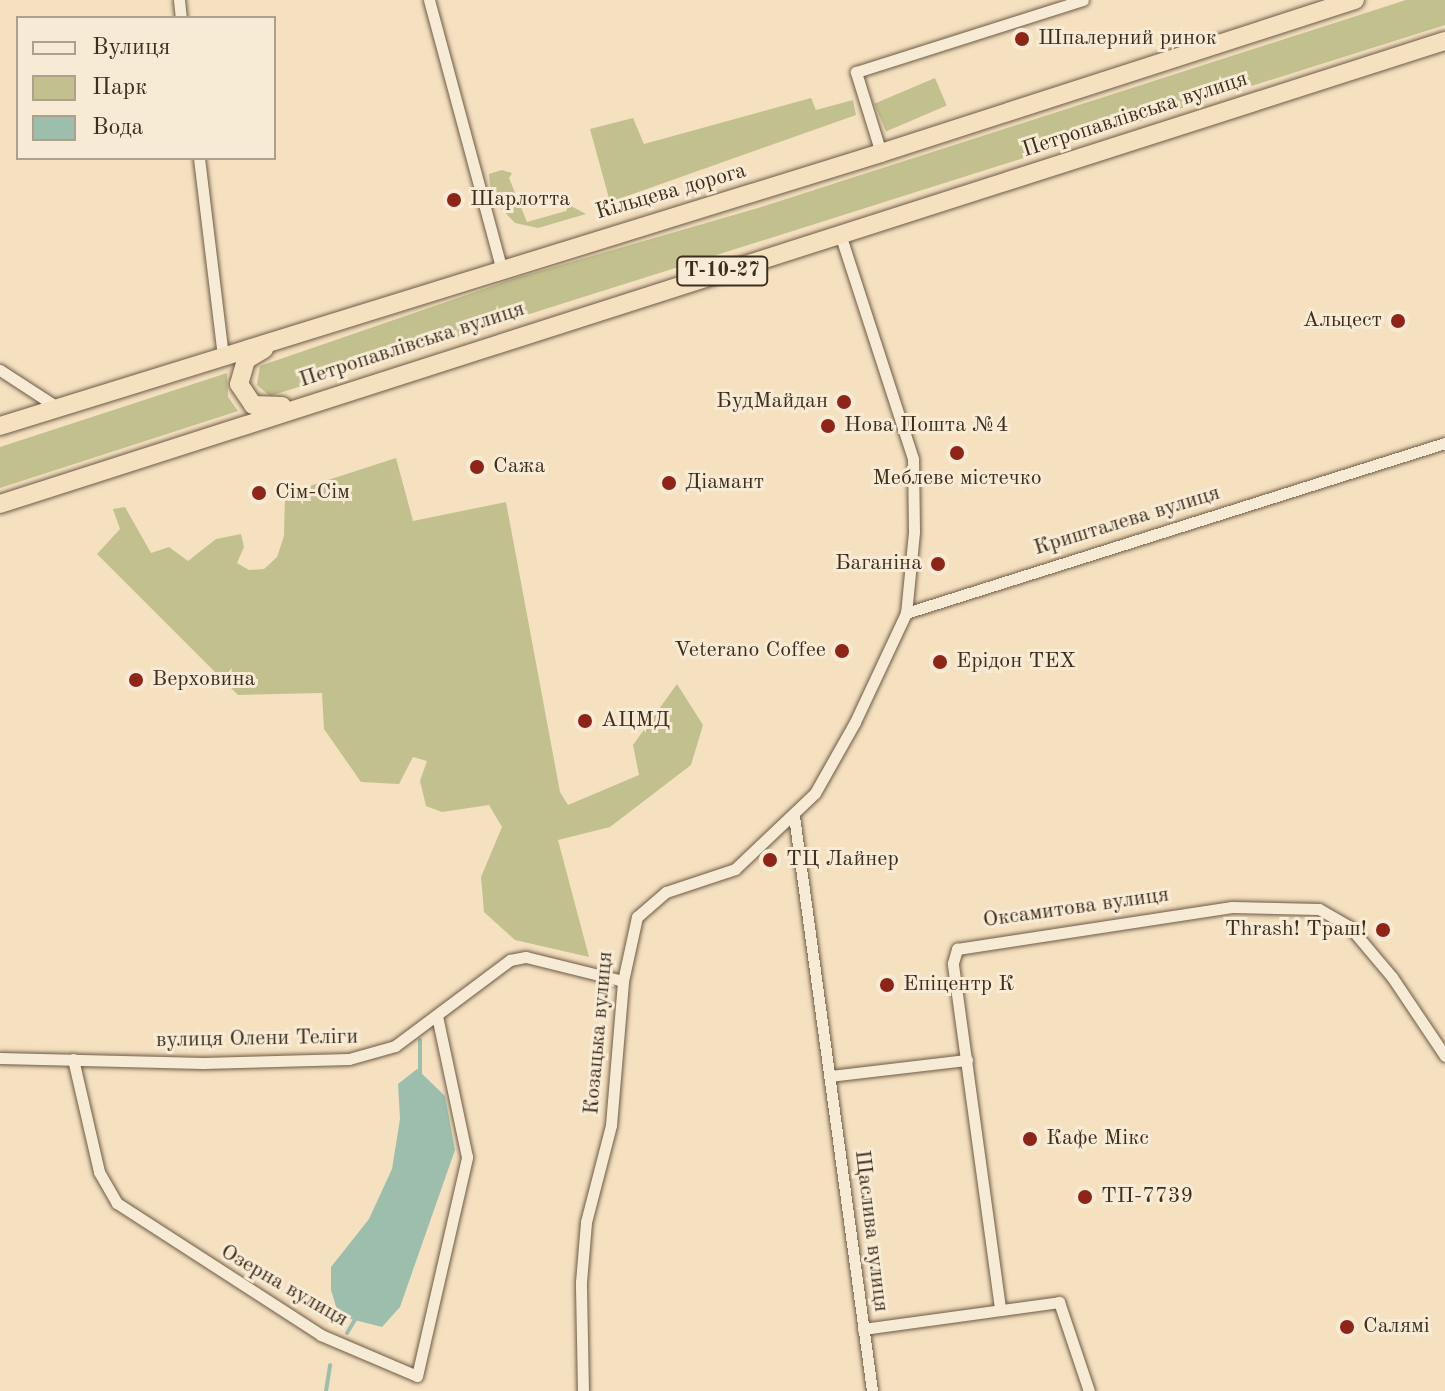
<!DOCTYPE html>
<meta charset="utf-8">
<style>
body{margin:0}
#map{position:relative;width:1445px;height:1391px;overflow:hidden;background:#f5e0c0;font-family:"Old Standard TT",serif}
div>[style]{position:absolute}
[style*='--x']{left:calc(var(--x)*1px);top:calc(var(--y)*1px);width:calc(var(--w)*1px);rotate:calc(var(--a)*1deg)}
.green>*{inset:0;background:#c2c08e;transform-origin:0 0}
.water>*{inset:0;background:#9dbead}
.stream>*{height:4px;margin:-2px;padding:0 2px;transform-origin:2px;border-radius:2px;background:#9dbead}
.roads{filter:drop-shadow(0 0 2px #6c5b46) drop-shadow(0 0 2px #6c5b46)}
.minor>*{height:11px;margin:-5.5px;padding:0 5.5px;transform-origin:5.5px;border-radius:5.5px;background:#f8ebd6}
.trunk>*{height:18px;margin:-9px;padding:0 9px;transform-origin:9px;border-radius:9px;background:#f5e0c0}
.dots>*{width:22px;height:22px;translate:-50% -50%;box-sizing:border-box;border:4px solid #f8ebd6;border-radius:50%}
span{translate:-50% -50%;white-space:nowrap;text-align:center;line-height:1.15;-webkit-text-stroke:6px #f8ebd6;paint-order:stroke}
.shield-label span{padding:2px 6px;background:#f8ebd6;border:2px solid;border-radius:6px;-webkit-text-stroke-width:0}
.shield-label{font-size:20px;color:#3e2f1d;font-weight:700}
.poi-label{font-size:22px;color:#3e2f1d}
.left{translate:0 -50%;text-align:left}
.right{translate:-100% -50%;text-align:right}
.street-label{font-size:22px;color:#3e2f1d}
.legend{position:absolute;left:16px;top:16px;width:260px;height:144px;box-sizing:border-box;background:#f8ebd6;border:2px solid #aea08c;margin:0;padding:10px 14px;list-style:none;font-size:24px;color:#3e2f1d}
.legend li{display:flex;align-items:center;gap:16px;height:40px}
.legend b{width:40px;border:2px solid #aea08c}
</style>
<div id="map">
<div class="green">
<div style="clip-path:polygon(1406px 0,1445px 0,1445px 25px,270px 396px,257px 385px,260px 366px,516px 278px,758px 208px)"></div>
<div style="left:935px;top:78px;width:30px;height:66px;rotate:67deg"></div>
<div style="clip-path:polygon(811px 98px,816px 110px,853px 100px,856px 115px,610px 202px,590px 129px,633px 118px,644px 144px)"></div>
<div style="clip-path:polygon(502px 170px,512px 173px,509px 178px,527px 222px,566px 211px,569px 205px,586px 214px,538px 228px,515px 223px,500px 207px,490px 185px,489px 174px)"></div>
<div style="clip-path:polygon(227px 373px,228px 397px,238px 411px,0 488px,0 447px)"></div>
<div style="clip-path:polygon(396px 458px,413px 521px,506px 502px,560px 792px,568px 805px,639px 775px,633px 745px,677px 684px,703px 725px,691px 765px,610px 827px,558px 840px,589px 957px,515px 940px,484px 912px,481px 877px,502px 827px,489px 805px,442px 812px,426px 806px,420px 781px,427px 761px,413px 757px,399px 784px,361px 782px,324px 729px,322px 693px,238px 695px,97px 554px,120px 529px,113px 509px,125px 507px,151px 553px,169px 547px,188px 561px,216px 539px,241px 534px,244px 547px,237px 563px,249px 570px,264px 569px,277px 557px,284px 536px,285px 494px)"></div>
</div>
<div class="water">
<div style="clip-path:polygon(417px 1069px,445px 1096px,455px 1150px,400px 1307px,382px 1327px,339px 1316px,331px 1290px,331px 1267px,369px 1219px,392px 1169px,400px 1119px,398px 1084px)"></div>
</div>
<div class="stream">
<div style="--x:420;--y:1073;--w:33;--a:-90"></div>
<div style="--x:347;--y:1333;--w:21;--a:-59"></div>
<div style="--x:326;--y:1391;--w:26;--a:-81"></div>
</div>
<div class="roads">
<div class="minor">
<div style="--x:179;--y:0;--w:18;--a:84"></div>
<div style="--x:429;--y:0;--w:277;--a:74.9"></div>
<div style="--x:881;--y:153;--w:85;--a:-107.2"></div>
<div style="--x:856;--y:72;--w:238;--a:-17.6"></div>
<div style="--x:199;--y:158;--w:198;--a:83.1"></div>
<div style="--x:840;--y:234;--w:237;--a:72"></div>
<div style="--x:913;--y:459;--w:73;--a:89.2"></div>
<div style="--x:914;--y:532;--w:81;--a:95.6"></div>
<div style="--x:0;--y:370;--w:68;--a:33"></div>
<div style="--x:794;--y:816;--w:580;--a:82.27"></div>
<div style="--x:0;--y:1058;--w:203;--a:1.4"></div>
<div style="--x:203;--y:1063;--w:146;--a:-1.6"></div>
<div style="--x:349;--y:1059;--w:48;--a:-15.8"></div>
<div style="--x:395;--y:1046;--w:144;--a:-36.8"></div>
<div style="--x:510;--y:960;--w:16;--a:-11"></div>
<div style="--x:526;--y:957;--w:100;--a:13.9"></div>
<div style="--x:73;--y:1059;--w:116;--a:77"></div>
<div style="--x:99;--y:1172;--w:36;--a:60"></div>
<div style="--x:117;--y:1203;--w:243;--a:32.9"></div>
<div style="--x:321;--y:1335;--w:104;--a:23.1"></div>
<div style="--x:417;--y:1376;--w:225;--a:-77.1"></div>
<div style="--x:467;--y:1157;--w:144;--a:-102"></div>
<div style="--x:830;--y:1076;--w:138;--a:-6.7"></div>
<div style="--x:1000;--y:1308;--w:348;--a:-97.8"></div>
<div style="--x:953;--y:963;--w:15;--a:-74"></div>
<div style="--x:957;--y:949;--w:278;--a:-8.7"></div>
<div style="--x:1232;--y:907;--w:87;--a:1.3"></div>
<div style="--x:1319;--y:909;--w:34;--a:30"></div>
<div style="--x:1349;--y:926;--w:67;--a:49.9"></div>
<div style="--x:1392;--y:977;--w:95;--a:56.1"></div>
<div style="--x:863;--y:1329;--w:198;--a:-7.8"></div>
<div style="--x:1059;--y:1302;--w:94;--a:71.4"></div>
<div style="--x:583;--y:1391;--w:109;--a:-91.1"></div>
<div style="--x:581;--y:1282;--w:60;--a:-85.2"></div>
<div style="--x:586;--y:1222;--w:100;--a:-75.5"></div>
<div style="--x:611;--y:1125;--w:144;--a:-85.2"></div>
<div style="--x:623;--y:981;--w:66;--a:-77.7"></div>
<div style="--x:637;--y:917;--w:38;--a:-41"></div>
<div style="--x:666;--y:892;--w:73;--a:-18.4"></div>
<div style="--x:735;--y:869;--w:110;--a:-43.5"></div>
<div style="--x:815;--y:793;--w:81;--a:-60.6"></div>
<div style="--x:855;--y:722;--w:120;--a:-64.9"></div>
<div style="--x:906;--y:613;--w:565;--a:-17.51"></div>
</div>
<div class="trunk">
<div style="--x:264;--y:349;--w:21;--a:149"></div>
<div style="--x:246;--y:360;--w:25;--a:106"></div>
<div style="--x:239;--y:384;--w:25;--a:56"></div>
<div style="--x:253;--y:405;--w:29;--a:2"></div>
<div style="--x:0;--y:426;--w:922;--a:-17.22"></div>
<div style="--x:881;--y:153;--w:498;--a:-17.9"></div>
<div style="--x:0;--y:504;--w:1517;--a:-17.77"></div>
</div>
</div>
<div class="dots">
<div style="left:1022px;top:39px;background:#8f2418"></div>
<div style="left:454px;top:200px;background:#8f2418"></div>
<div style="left:1398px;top:321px;background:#8f2418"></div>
<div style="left:844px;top:402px;background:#8f2418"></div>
<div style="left:828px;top:426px;background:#8f2418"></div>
<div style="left:957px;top:453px;background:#8f2418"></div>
<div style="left:477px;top:467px;background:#8f2418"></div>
<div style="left:669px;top:483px;background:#8f2418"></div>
<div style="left:259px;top:493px;background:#8f2418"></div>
<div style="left:938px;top:564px;background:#8f2418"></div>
<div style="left:842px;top:651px;background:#8f2418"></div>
<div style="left:940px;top:662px;background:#8f2418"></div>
<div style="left:136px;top:680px;background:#8f2418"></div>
<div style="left:585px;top:721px;background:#8f2418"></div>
<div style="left:770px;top:860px;background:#8f2418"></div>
<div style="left:1383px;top:930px;background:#8f2418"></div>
<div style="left:887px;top:985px;background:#8f2418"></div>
<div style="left:1030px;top:1139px;background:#8f2418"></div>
<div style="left:1085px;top:1197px;background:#8f2418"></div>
<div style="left:1347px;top:1327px;background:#8f2418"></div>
</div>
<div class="shield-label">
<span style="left:722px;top:271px">Т-10-27</span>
</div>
<div class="poi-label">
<span class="left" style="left:1038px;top:39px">Шпалерний ринок</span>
<span class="left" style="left:470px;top:200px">Шарлотта</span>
<span class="right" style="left:1382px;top:321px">Альцест</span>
<span class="right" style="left:828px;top:402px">БудМайдан</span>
<span class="left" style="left:844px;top:426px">Нова Пошта №4</span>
<span class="left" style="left:493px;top:467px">Сажа</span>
<span style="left:957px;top:479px">Меблеве містечко</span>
<span class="left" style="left:685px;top:483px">Діамант</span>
<span class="left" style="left:275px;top:493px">Сім-Сім</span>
<span class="right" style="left:922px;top:564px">Баганіна</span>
<span class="right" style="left:826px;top:651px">Veterano Coffee</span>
<span class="left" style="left:956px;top:662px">Ерідон ТЕХ</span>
<span class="left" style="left:152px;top:680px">Верховина</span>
<span class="left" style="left:601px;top:721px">АЦМД</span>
<span class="left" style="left:786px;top:860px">ТЦ Лайнер</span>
<span class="right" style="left:1367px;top:930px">Thrash! Траш!</span>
<span class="left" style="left:903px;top:985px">Епіцентр К</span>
<span class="left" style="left:1046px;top:1139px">Кафе Мікс</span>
<span class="left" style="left:1101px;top:1197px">ТП-7739</span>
<span class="left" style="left:1363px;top:1327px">Салямі</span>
</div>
<div class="street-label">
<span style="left:1135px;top:115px;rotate:-18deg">Петропавлівська вулиця</span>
<span style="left:671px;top:192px;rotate:-16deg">Кільцева дорога</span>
<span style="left:412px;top:345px;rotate:-18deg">Петропавлівська вулиця</span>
<span style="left:1127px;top:521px;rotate:-17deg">Кришталева вулиця</span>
<span style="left:1076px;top:908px;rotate:-8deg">Оксамитова вулиця</span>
<span style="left:599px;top:1033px;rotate:-85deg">Козацька вулиця</span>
<span style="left:257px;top:1039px;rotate:-1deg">вулиця Олени Теліги</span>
<span style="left:871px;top:1231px;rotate:83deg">Щаслива вулиця</span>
<span style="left:284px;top:1286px;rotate:30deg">Озерна вулиця</span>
</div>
<ul class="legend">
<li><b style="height:10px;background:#f8ebd6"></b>Вулиця</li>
<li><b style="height:22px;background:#c2c08e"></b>Парк</li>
<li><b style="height:22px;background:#9dbead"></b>Вода</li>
</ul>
</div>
